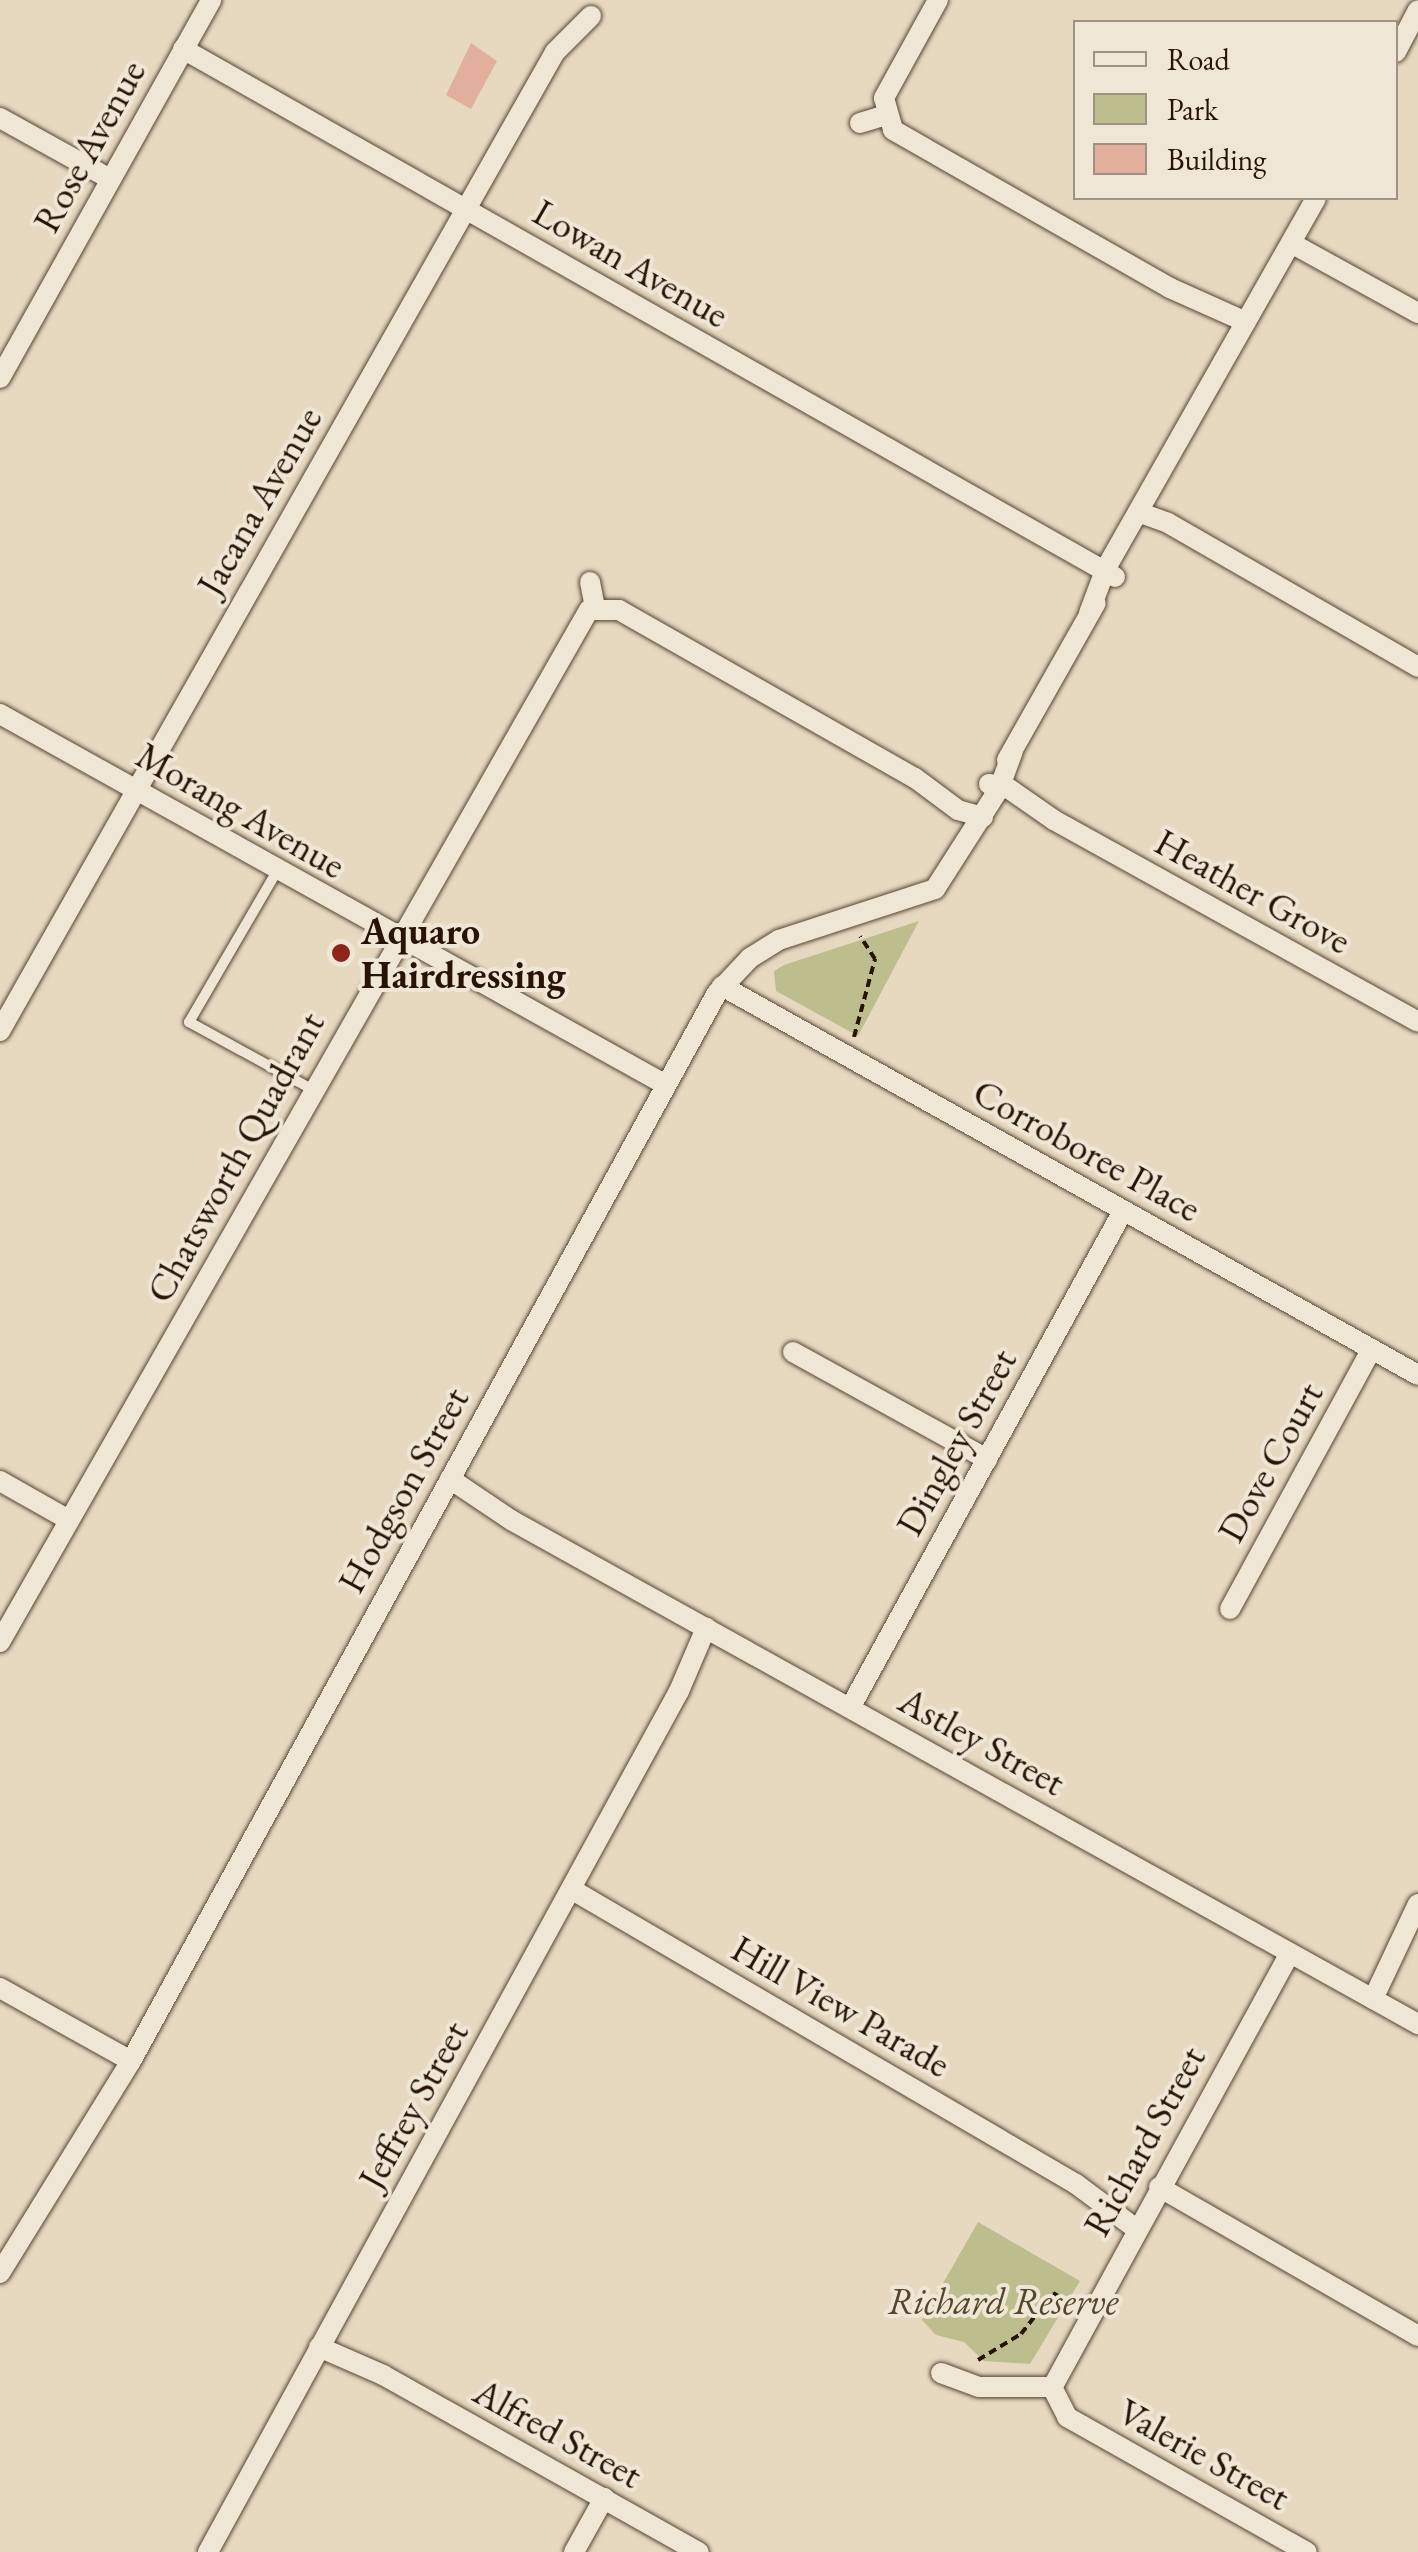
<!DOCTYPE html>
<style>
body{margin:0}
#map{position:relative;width:1418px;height:2552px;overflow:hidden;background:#e7d9c0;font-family:"EB Garamond",serif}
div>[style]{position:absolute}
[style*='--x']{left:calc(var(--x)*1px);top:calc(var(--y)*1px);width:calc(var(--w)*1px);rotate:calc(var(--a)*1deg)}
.green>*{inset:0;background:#bdbd8d}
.building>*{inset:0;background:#e2af9c}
.path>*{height:4px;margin-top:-2px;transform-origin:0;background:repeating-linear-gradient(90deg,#271404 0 8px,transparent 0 13px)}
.roads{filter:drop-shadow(0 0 2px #574533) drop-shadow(0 0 2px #574533)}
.lane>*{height:10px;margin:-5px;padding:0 5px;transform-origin:5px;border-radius:5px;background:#efe6d6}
.street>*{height:20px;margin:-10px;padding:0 10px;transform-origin:10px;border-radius:10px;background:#efe6d6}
.dots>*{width:28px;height:28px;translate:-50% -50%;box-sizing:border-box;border:5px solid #efe6d6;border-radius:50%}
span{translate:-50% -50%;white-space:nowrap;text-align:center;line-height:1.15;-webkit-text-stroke:8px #efe6d6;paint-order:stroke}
.street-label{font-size:38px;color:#271404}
.poi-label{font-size:38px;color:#271404;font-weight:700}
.left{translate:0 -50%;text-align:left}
.park-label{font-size:38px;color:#54472d;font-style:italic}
.legend{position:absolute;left:1073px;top:20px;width:325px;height:180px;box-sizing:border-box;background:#efe6d6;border:2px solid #9f9282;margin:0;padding:12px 18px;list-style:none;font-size:30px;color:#271404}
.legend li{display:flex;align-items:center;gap:20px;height:50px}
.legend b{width:50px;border:2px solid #9f9282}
</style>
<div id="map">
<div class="green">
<div style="clip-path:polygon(919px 921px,858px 1036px,776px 991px,774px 971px,784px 965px)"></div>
<div style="clip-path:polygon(978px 2222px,1080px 2281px,1030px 2364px,984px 2361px,964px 2342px,936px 2335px,922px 2320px)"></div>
</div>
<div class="building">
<div style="clip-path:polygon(471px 43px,497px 61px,471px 109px,446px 95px)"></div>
</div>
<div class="path">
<div style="--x:854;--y:1037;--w:81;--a:-74.9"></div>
<div style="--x:875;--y:959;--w:27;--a:-123"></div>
<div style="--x:978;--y:2360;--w:50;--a:-31.2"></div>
<div style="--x:1021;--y:2334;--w:52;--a:-52"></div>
<div style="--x:1053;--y:2293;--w:20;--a:30"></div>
</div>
<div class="roads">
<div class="lane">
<div style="--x:277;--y:871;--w:175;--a:120.2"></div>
<div style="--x:189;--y:1022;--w:141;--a:28.7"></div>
</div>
<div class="street">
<div style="--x:938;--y:0;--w:112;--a:118.9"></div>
<div style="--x:884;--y:98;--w:33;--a:74"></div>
<div style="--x:893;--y:130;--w:319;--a:29.7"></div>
<div style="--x:1170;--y:288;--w:83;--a:24.1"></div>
<div style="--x:183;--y:49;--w:1071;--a:29.53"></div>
<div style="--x:1396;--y:52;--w:47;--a:-62.4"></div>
<div style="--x:0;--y:118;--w:126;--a:29"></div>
<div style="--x:860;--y:123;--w:27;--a:-17"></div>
<div style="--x:1291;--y:243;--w:145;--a:28.9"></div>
<div style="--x:0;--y:378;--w:433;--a:-60.8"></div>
<div style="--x:1138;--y:512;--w:32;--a:20"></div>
<div style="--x:1168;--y:523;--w:289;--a:29.9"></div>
<div style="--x:590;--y:582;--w:25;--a:79"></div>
<div style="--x:1089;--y:613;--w:48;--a:-69.3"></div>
<div style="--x:1106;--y:568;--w:425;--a:-60.4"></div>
<div style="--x:0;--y:714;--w:762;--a:29.12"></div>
<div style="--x:1007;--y:760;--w:180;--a:-60.5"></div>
<div style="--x:989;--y:784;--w:16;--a:7"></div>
<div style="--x:1005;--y:786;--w:60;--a:34.8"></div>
<div style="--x:1054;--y:820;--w:416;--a:29"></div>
<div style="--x:722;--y:986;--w:797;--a:29.2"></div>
<div style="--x:0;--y:1031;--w:1125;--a:-60.45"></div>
<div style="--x:555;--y:52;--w:51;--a:-45"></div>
<div style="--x:793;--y:1352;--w:222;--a:28.9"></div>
<div style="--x:450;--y:1479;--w:73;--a:33.9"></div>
<div style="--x:511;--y:1520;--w:1038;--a:29.06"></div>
<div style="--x:0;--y:1481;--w:79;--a:29.5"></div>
<div style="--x:1230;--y:1609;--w:296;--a:-61.4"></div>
<div style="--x:0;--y:1642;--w:1188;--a:-60.29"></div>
<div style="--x:589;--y:610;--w:30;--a:0"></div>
<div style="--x:619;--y:610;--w:340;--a:29.6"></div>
<div style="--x:915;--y:778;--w:54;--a:36.7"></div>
<div style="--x:958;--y:810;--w:26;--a:16"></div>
<div style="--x:850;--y:1708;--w:567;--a:-61.22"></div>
<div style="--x:571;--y:1889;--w:585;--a:30.29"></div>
<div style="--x:1076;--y:2184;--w:74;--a:36.7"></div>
<div style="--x:1290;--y:1953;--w:495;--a:118.7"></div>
<div style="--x:1052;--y:2387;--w:34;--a:63"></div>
<div style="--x:1067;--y:2417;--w:275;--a:29.4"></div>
<div style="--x:0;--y:1988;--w:150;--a:29.1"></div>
<div style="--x:1373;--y:1999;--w:105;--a:-64.7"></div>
<div style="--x:1159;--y:2187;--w:299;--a:29.9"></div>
<div style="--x:0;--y:2273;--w:249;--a:-58.3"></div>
<div style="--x:131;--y:2061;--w:1218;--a:-61.25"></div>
<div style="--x:717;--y:993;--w:48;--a:-46.7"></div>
<div style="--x:750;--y:958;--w:34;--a:-32"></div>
<div style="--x:779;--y:940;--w:164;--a:-18.1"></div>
<div style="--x:935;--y:889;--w:119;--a:-57.4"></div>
<div style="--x:999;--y:789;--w:40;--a:-69.8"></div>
<div style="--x:319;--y:2347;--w:70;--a:23.6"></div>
<div style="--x:383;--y:2375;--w:362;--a:29.3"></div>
<div style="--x:941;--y:2373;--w:40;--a:20.2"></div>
<div style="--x:979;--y:2387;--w:73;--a:0"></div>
<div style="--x:208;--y:2552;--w:981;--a:-61.32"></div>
<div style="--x:679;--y:1691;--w:69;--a:-66.8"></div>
<div style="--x:574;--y:2552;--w:62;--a:-60.9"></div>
</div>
</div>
<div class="dots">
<div style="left:341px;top:953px;background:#8f2418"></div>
</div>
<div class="street-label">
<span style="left:89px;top:146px;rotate:-61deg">Rose Avenue</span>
<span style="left:631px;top:263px;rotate:30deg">Lowan Avenue</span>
<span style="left:259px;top:501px;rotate:-60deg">Jacana Avenue</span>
<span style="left:241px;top:810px;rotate:30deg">Morang Avenue</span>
<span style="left:1253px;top:891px;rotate:29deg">Heather Grove</span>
<span style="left:1087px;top:1150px;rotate:29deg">Corroboree Place</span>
<span style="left:235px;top:1157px;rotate:-61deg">Chatsworth Quadrant</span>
<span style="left:956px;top:1442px;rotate:-61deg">Dingley Street</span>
<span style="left:1270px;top:1462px;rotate:-61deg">Dove Court</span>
<span style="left:403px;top:1490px;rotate:-61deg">Hodgson Street</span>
<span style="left:982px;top:1741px;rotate:29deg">Astley Street</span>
<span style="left:841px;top:2006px;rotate:30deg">Hill View Parade</span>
<span style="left:413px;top:2105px;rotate:-61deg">Jeffrey Street</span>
<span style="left:1144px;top:2141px;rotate:-61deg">Richard Street</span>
<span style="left:558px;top:2433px;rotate:29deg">Alfred Street</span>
<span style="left:1204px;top:2454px;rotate:29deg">Valerie Street</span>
</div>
<div class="poi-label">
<span class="left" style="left:361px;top:953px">Aquaro<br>Hairdressing</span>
</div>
<div class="park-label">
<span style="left:1003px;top:2301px">Richard Reserve</span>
</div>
<ul class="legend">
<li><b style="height:12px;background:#efe6d6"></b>Road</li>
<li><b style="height:28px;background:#bdbd8d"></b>Park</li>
<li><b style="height:28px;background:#e2af9c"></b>Building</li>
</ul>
</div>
